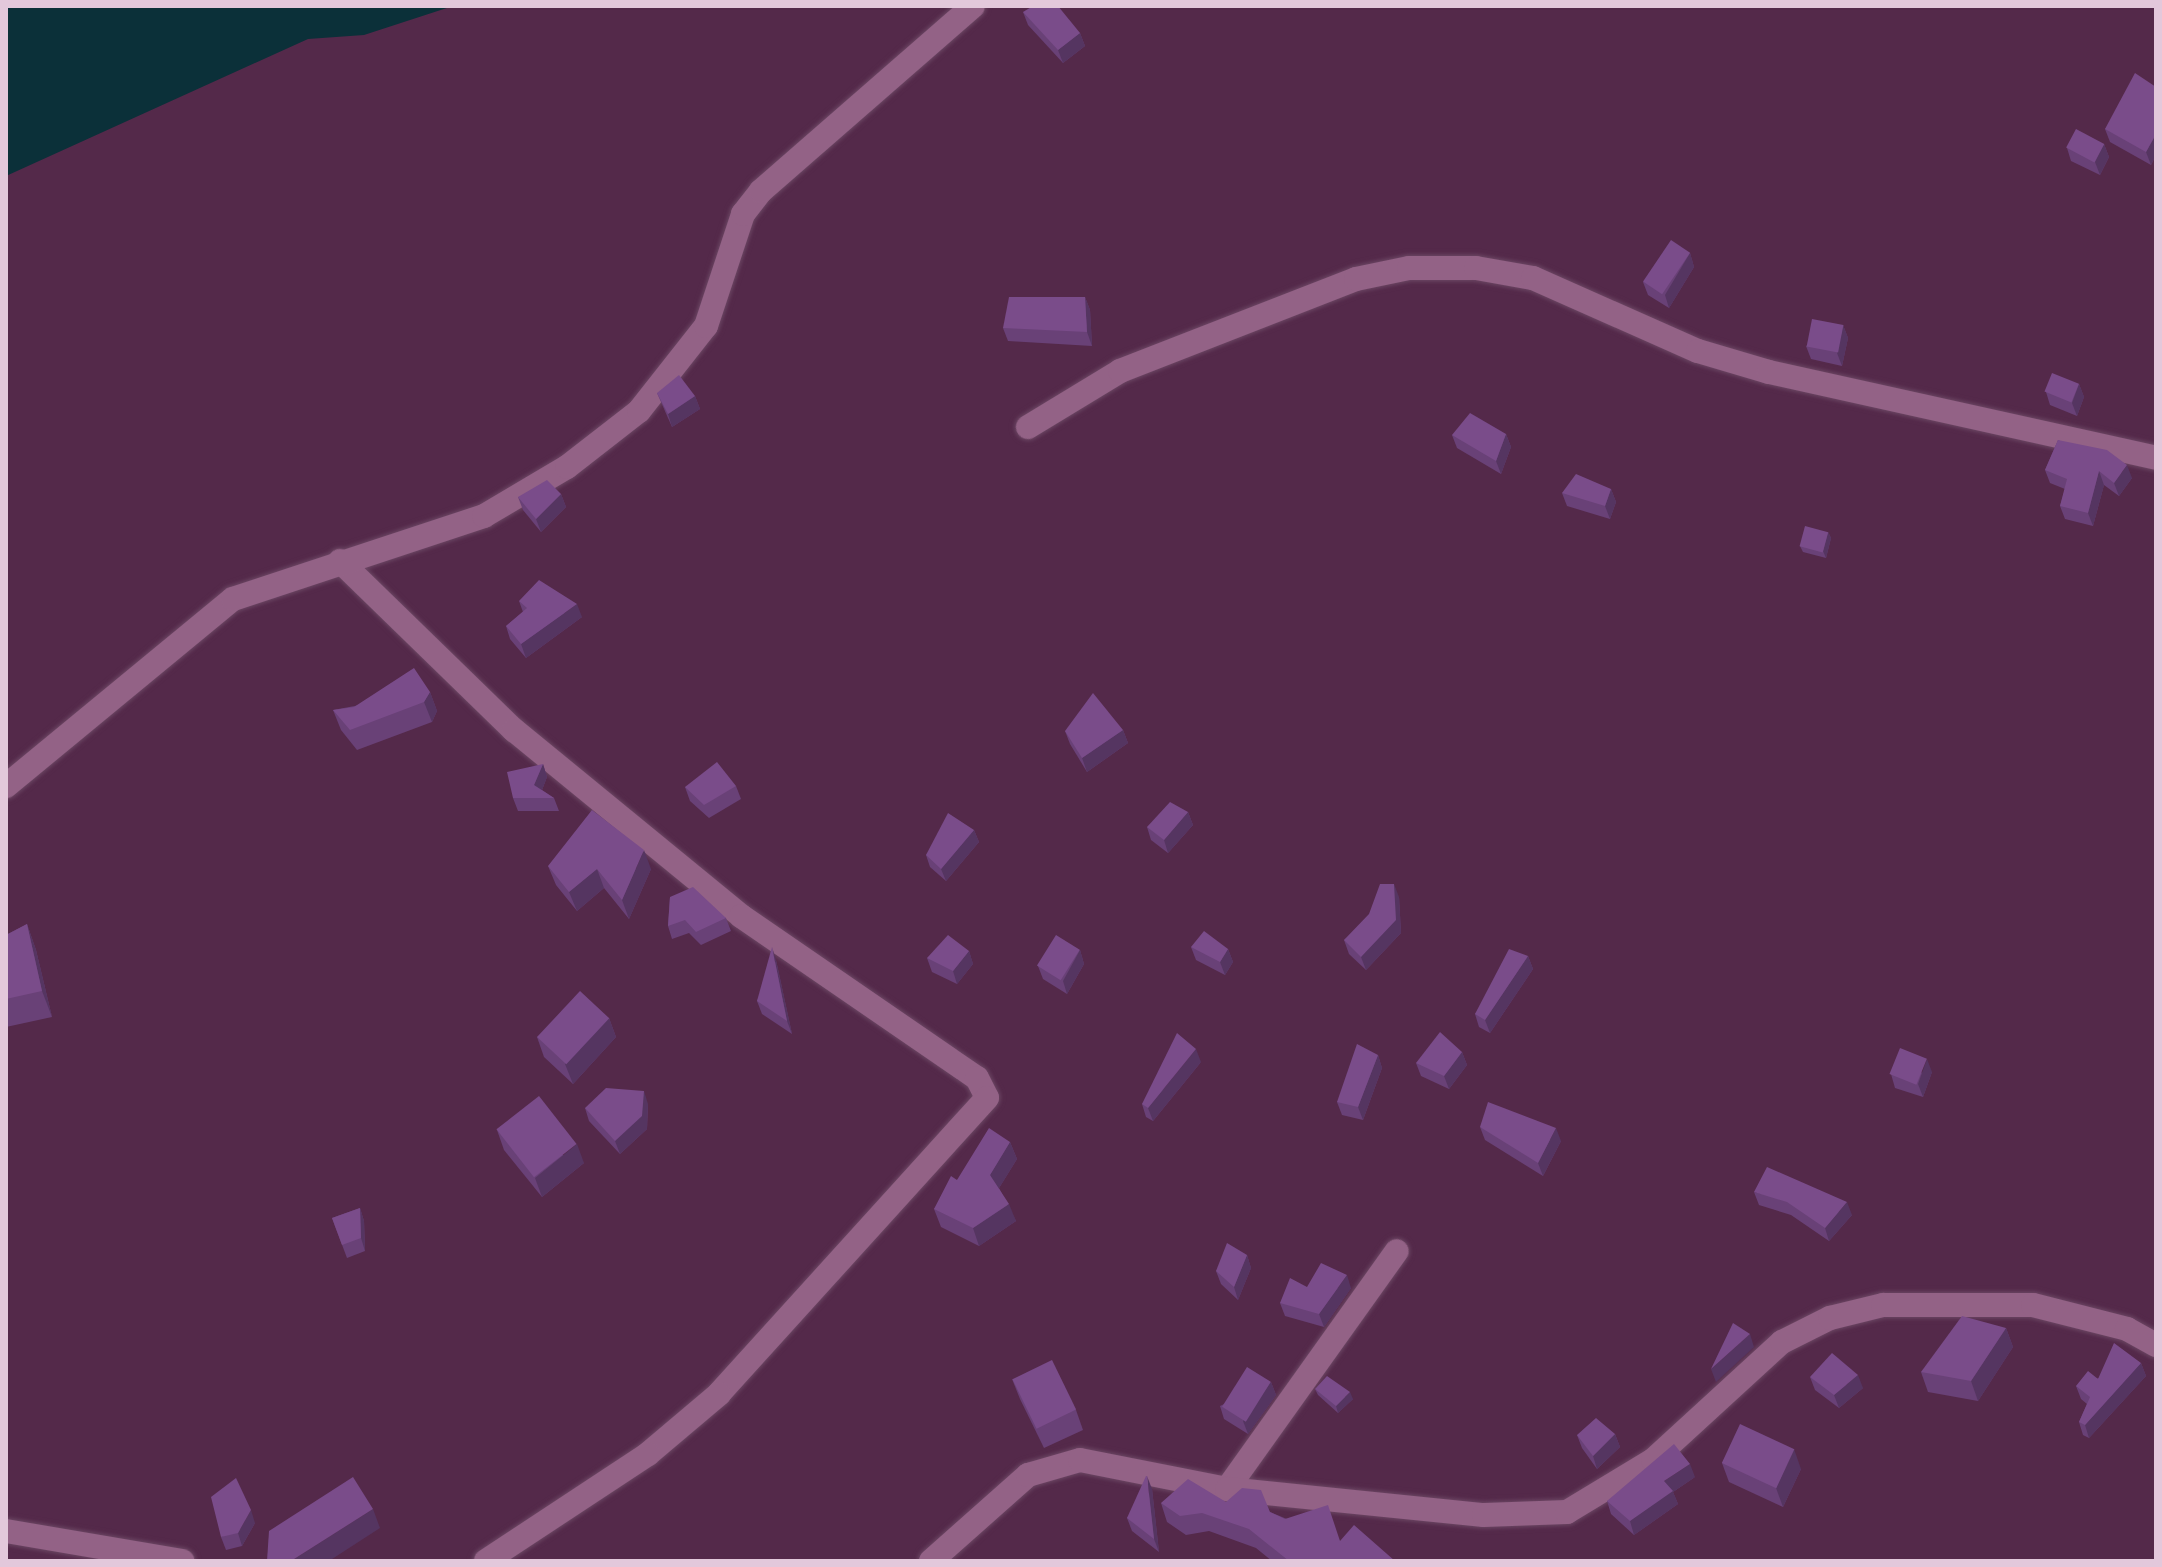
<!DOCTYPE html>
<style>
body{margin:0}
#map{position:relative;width:2162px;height:1567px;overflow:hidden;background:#54294a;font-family:"DejaVu Sans",sans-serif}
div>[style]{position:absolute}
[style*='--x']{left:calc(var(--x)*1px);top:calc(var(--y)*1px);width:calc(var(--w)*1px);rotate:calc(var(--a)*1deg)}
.water>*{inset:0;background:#0b3039}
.roads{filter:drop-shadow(0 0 2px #6b4663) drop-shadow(0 0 2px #6b4663)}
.minor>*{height:24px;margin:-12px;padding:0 12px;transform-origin:12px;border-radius:12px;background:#936286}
.wall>*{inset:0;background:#694177}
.shaded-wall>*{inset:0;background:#553561}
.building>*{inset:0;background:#7a4c8a;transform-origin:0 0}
span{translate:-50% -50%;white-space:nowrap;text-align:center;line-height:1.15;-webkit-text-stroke:6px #54294a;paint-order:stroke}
.frame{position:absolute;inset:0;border:8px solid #e3c8db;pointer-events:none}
</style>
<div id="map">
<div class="water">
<div style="clip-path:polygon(6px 6px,453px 6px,364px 35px,308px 39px,6px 176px)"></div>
</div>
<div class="roads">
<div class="minor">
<div style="--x:1028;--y:427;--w:108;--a:-31.3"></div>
<div style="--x:1120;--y:371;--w:253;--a:-21.3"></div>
<div style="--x:1356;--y:279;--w:54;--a:-11.7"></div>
<div style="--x:1409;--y:268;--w:67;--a:0"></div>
<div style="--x:1476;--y:268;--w:58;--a:10"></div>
<div style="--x:1533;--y:278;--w:180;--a:23.9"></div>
<div style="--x:1698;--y:351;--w:74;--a:16.5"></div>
<div style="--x:1769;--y:372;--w:396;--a:12.5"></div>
<div style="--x:340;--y:561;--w:243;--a:44.2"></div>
<div style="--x:514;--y:730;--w:293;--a:39.3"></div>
<div style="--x:741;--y:916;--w:286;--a:34.5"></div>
<div style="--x:977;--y:1078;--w:22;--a:63"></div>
<div style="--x:987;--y:1098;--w:399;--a:132.2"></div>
<div style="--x:719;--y:1394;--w:93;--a:139.8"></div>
<div style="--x:648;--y:1454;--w:194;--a:146.6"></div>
<div style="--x:6;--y:786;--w:294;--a:-39.5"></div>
<div style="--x:233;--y:599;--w:264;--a:-18.3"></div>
<div style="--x:484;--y:516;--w:96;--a:-30.6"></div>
<div style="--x:567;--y:467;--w:91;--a:-37.9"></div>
<div style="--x:639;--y:411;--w:108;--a:-51.8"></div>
<div style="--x:706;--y:326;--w:118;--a:-71.7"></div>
<div style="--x:743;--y:214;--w:29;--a:-52"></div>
<div style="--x:761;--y:191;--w:281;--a:-41.1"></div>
<div style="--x:1227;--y:1489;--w:292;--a:-54.5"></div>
<div style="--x:6;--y:1531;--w:179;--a:9.7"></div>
<div style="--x:931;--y:1561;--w:130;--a:-41.6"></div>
<div style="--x:1028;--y:1475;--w:54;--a:-16.1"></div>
<div style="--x:1080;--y:1460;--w:150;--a:11.2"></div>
<div style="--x:1227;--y:1489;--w:258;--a:5.8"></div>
<div style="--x:1484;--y:1515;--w:83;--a:-2.1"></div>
<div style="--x:1567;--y:1512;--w:100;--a:-31.2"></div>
<div style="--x:1653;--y:1460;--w:175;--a:-42.5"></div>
<div style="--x:1782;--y:1342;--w:54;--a:-26.6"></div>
<div style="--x:1830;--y:1318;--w:55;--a:-13.8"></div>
<div style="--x:1883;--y:1305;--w:150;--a:0"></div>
<div style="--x:2033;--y:1305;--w:97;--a:14.3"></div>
<div style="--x:2127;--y:1329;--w:33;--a:29"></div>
</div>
</div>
<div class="wall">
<div style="clip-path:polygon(1023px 12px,1080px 33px,1085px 46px,1063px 63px,1028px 25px)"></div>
<div style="clip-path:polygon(2156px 87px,2156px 155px,2151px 165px,2110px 142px,2105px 129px)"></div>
<div style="clip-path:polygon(2104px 144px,2109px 157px,2100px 175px,2071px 161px,2067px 148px)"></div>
<div style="clip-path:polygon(1690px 253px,1694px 267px,1669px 308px,1648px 295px,1643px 282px)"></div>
<div style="clip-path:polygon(1085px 297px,1090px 310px,1092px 346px,1008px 341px,1003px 328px)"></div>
<div style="clip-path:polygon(1843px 325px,1848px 338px,1842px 366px,1811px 359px,1806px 346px)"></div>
<div style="clip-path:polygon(2079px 384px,2084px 397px,2077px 416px,2050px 405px,2046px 392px)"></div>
<div style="clip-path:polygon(657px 393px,695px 396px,700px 409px,672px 427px)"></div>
<div style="clip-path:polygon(1506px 434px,1511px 447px,1501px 474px,1457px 448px,1452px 435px)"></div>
<div style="clip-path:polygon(2058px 440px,2132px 478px,2119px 496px,2104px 485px,2093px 526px,2065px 519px,2060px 506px,2065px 489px,2050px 483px,2045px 470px)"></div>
<div style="clip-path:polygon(1611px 489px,1616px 502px,1610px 519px,1567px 506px,1562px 493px)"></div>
<div style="clip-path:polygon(561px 494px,566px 507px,541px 532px,523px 510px,518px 497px)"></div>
<div style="clip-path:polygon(1828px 532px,1831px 538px,1826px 558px,1803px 552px,1800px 546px)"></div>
<div style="clip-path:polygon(519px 601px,582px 617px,526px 658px,510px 639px,506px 626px,523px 612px)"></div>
<div style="clip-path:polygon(430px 692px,437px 711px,432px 722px,357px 750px,341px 730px,333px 710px)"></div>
<div style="clip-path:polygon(1123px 730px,1128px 743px,1087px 772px,1070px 744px,1065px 731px)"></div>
<div style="clip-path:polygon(543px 764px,547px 777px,542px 790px,554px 798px,559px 811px,518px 811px,513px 798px)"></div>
<div style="clip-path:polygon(736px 786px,741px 799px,709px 818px,690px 801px,685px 787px)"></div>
<div style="clip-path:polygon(1188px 812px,1193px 825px,1168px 853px,1151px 840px,1147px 827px)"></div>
<div style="clip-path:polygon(974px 830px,979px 842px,946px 881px,930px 867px,926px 855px)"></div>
<div style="clip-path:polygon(548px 866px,651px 869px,629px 919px,604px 888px,577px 911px,556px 885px)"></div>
<div style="clip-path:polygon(670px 897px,726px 918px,731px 931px,701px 945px,689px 933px,672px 939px,668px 926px)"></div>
<div style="clip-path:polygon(1399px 897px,1401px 933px,1366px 970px,1349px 954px,1344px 940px)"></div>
<div style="clip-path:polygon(27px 924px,36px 950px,52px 1017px,6px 1027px,6px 935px)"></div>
<div style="clip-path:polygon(1191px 947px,1228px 949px,1233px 962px,1225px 975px,1196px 960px)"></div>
<div style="clip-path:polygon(1080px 950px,1084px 964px,1067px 994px,1043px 979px,1038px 966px)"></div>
<div style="clip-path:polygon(969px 951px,973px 964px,957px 984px,932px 972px,927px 958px)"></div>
<div style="clip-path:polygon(1528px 956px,1533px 969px,1490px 1033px,1479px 1027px,1475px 1014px)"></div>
<div style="clip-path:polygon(776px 960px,792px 1034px,762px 1014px,757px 1001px)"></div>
<div style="clip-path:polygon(609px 1018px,616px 1037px,573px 1084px,544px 1057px,537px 1037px)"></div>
<div style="clip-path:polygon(1462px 1052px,1467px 1065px,1449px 1089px,1421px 1076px,1416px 1063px)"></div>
<div style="clip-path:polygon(1378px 1055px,1382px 1068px,1363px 1120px,1342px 1115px,1337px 1102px)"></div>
<div style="clip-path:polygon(1201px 1062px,1153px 1121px,1146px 1117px,1142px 1104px)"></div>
<div style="clip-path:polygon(1932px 1072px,1923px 1097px,1895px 1088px,1891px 1074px)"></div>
<div style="clip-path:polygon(648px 1104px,647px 1129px,620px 1154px,589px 1121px,585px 1108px)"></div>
<div style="clip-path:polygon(1480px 1127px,1561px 1141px,1543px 1176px,1485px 1140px)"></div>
<div style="clip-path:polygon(497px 1130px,584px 1163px,542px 1197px,504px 1150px)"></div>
<div style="clip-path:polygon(1010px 1142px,1017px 1159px,999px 1188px,1016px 1221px,979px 1246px,941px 1227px,934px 1209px,957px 1180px)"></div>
<div style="clip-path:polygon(1754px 1192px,1852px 1215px,1829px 1241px,1791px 1215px,1759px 1205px)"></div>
<div style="clip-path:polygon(360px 1208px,364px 1221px,365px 1251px,347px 1258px,332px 1218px)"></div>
<div style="clip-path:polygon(1247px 1255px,1251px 1268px,1238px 1300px,1221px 1284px,1216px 1271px)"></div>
<div style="clip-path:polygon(1307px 1287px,1351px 1288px,1324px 1327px,1285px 1316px,1280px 1303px)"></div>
<div style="clip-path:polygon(2006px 1328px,2013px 1347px,1978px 1401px,1928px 1392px,1921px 1372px)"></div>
<div style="clip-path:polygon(2141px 1363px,2146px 1376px,2089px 1438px,2083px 1435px,2079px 1422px,2087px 1404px,2081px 1399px,2076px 1386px)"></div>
<div style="clip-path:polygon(1810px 1377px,1863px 1388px,1839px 1408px,1815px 1390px)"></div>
<div style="clip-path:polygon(1012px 1379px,1076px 1410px,1083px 1430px,1044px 1448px,1020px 1399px)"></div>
<div style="clip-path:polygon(1271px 1382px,1276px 1395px,1248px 1434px,1224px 1419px,1220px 1406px)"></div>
<div style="clip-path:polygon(1315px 1389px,1353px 1399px,1338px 1413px,1318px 1395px)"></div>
<div style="clip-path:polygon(1615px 1434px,1620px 1447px,1597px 1469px,1582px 1448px,1577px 1435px)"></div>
<div style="clip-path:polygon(1722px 1463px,1801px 1469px,1783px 1507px,1729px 1482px)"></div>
<div style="clip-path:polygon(1695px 1477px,1673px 1492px,1678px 1504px,1634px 1535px,1611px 1514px,1607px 1501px)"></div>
<div style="clip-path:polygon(1152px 1489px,1159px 1552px,1132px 1531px,1127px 1518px)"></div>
<div style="clip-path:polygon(1226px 1502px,1270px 1512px,1340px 1541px,1395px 1561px,1272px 1561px,1256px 1548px,1209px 1531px,1186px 1535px,1167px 1522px,1161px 1503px)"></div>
<div style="clip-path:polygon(255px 1523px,242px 1546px,226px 1550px,221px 1537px)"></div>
</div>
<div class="shaded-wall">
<div style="clip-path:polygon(1080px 33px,1085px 46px,1063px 63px,1058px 50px)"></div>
<div style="clip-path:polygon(2156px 134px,2156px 155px,2151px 165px,2146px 152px)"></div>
<div style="clip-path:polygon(2104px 144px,2109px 157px,2100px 175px,2095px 162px)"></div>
<div style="clip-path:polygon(1690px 253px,1694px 267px,1669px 308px,1665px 295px)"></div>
<div style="clip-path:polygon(1085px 297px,1090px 310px,1092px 346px,1087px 332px)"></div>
<div style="clip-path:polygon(1843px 325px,1848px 338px,1842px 366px,1837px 353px)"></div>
<div style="clip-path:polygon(2079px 384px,2084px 397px,2077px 416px,2072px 403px)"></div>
<div style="clip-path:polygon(695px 396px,700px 409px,672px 427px,668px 414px)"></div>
<div style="clip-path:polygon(1506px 434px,1511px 447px,1501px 474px,1496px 461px)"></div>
<div style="clip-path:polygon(2127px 465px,2132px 478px,2119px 496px,2114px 483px)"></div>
<div style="clip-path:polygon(2099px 471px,2104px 485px,2093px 526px,2088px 513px)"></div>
<div style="clip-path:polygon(1611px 489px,1616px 502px,1610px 519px,1605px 506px)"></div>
<div style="clip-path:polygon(561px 494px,566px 507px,541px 532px,536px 519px)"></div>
<div style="clip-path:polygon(1828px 532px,1831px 538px,1826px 558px,1823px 551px)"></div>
<div style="clip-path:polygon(577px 604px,582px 617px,526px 658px,521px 644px)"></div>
<div style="clip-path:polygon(430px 692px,437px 711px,432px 722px,424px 702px)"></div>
<div style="clip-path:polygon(1123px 730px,1128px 743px,1087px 772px,1082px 758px)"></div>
<div style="clip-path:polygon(543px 764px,547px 777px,539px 798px,534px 785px)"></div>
<div style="clip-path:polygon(1188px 812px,1193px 825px,1168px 853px,1164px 840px)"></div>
<div style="clip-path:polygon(974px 830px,979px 842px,946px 881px,941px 869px)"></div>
<div style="clip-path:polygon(644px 850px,651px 869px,629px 919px,622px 900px)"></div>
<div style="clip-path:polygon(597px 869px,604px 888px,577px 911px,569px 892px)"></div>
<div style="clip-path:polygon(1394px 884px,1399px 897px,1401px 933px,1366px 970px,1361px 957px)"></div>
<div style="clip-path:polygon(27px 924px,36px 950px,52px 1017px,42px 991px)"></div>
<div style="clip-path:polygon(772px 947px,776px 960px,792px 1034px,787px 1021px)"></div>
<div style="clip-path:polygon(1228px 949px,1233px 962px,1225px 975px,1220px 962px)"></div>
<div style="clip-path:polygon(1080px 950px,1084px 964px,1067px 994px,1063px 981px)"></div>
<div style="clip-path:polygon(969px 951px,973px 964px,957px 984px,953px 971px)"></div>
<div style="clip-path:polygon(1528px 956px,1533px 969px,1490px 1033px,1485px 1020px)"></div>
<div style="clip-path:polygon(609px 1018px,616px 1037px,573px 1084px,565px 1064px)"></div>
<div style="clip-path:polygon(1196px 1049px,1201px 1062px,1153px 1121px,1148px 1108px)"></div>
<div style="clip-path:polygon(1462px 1052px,1467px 1065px,1449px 1089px,1444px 1076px)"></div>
<div style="clip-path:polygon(1378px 1055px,1382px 1068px,1363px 1120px,1358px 1107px)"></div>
<div style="clip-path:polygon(1927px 1059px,1932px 1072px,1923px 1097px,1918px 1084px)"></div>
<div style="clip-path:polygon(644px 1091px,648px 1104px,647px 1129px,620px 1154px,615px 1141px)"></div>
<div style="clip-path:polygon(1556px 1128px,1561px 1141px,1543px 1176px,1538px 1163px)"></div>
<div style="clip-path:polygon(1010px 1142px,1017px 1159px,996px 1193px,990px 1175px)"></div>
<div style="clip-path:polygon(577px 1144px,584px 1163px,542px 1197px,535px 1178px)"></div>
<div style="clip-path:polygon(1847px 1202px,1852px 1215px,1829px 1241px,1825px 1228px)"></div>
<div style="clip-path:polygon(1009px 1204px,1016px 1221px,979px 1246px,973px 1228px)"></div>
<div style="clip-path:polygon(360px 1208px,364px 1221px,365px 1251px,361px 1238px)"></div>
<div style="clip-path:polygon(1247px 1255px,1251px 1268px,1238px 1300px,1234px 1287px)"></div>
<div style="clip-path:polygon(1347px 1275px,1351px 1288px,1324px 1327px,1319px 1314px)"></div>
<div style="clip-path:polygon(2006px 1328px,2013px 1347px,1978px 1401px,1971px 1381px)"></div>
<div style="clip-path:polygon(1750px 1334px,1754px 1347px,1716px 1382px,1711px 1369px)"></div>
<div style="clip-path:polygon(2141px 1363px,2146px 1376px,2089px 1438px,2085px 1425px)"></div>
<div style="clip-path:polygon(1858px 1375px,1863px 1388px,1839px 1408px,1834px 1395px)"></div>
<div style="clip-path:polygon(1271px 1382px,1276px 1395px,1248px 1434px,1243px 1421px)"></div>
<div style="clip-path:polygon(1350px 1392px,1353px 1399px,1338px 1413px,1336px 1406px)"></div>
<div style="clip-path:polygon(1615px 1434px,1620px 1447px,1597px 1469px,1593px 1456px)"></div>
<div style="clip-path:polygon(1794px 1449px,1801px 1469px,1783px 1507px,1776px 1488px)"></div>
<div style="clip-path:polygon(1690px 1464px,1695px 1477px,1673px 1492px,1678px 1504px,1634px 1535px,1630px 1521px,1664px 1481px)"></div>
<div style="clip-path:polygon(1147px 1476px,1152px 1489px,1159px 1552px,1154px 1539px)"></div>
<div style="clip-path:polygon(373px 1509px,380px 1528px,329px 1561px,291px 1561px)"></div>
<div style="clip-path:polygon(251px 1510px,255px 1523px,242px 1546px,238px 1533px)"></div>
</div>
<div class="building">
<div style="clip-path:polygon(1033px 6px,1058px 6px,1080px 33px,1058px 50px,1023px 12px)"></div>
<div style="clip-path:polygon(2135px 73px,2156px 87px,2156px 134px,2146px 152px,2105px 129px)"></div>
<div style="left:2076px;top:129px;width:32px;height:21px;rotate:28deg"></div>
<div style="left:1671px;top:240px;width:23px;height:50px;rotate:34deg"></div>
<div style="clip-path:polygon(1009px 297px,1085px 297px,1087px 332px,1003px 328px)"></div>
<div style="left:1812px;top:319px;width:32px;height:28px;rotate:11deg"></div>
<div style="left:2052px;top:373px;width:29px;height:20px;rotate:22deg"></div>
<div style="clip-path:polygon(679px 375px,695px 396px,668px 414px,657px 393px)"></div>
<div style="clip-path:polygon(1470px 413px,1506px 434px,1496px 461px,1452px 435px)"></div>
<div style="clip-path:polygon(2058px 440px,2107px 450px,2127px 465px,2114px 483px,2099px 471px,2088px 513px,2060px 506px,2067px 479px,2045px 470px)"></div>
<div style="clip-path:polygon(1576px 474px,1611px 489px,1605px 506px,1562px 493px)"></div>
<div style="clip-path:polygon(547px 480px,561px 494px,536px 519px,518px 497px)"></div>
<div style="left:1805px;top:526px;width:24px;height:21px;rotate:15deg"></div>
<div style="clip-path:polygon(539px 580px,577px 604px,521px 644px,506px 626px,527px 608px,519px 601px)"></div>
<div style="clip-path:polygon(414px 668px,430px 692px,424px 702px,350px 730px,333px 710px,354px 707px)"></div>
<div style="clip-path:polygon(1093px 693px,1123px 730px,1082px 758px,1065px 731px)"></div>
<div style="clip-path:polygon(717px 762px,736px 786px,704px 805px,685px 787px)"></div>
<div style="clip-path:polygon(543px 764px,534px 785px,554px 798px,513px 798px,507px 772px)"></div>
<div style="clip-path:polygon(1170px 802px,1188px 812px,1164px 840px,1147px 827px)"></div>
<div style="clip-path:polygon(592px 810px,644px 850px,622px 900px,597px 869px,569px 892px,548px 866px)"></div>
<div style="clip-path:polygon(948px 813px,974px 830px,941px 869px,926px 855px)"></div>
<div style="clip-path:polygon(1380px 884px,1394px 884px,1396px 920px,1361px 957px,1344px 940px,1369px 914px)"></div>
<div style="clip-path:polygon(693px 887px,726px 918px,696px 932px,685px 920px,668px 926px,670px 897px)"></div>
<div style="clip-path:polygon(27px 924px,42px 991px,6px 999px,6px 935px)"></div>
<div style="clip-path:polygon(1204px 931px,1228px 949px,1220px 962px,1191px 947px)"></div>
<div style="clip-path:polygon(948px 935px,969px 951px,953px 971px,927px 958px)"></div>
<div style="left:1056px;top:935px;width:28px;height:36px;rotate:32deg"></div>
<div style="clip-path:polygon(772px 947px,787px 1021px,757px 1001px)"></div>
<div style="clip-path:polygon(1509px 949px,1528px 956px,1485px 1020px,1475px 1014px)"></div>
<div style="left:580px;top:991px;width:40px;height:63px;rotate:43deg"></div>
<div style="clip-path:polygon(1440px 1032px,1462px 1052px,1444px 1076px,1416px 1063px)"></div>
<div style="clip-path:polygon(1177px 1033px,1196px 1049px,1148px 1108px,1142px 1104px)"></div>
<div style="clip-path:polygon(1357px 1044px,1378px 1055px,1358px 1107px,1337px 1102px)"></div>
<div style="left:1900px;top:1048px;width:29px;height:28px;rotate:22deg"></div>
<div style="clip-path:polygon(606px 1088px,644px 1091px,642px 1116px,615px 1141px,585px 1108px)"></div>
<div style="left:539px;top:1096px;width:61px;height:54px;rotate:52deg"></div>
<div style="clip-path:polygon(1488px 1102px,1556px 1128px,1538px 1163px,1480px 1127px)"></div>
<div style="clip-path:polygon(989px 1128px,1010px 1142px,990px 1175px,1009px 1204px,973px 1228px,934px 1209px,951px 1176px,957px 1180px)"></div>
<div style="clip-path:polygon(1767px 1167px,1847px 1202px,1825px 1228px,1787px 1202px,1754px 1192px)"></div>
<div style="clip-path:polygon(360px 1208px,361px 1238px,342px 1245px,332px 1218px)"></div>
<div style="clip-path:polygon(1227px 1243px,1247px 1255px,1234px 1287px,1216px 1271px)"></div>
<div style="clip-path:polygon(1321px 1263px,1347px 1275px,1319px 1314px,1280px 1303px,1290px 1278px,1307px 1287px)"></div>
<div style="clip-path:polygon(1962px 1316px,2006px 1328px,1971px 1381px,1921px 1372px)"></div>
<div style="clip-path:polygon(1733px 1323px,1750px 1334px,1711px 1369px)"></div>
<div style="clip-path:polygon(2114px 1343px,2141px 1363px,2085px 1425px,2079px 1422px,2090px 1397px,2076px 1386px,2088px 1371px,2098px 1379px)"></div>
<div style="clip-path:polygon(1832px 1353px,1858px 1375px,1834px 1395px,1810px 1377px)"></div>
<div style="left:1052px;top:1360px;width:55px;height:44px;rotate:64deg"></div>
<div style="left:1247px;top:1367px;width:28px;height:47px;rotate:32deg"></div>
<div style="clip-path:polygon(1327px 1376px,1350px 1392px,1336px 1406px,1315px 1389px)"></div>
<div style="clip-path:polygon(1596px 1418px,1615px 1434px,1593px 1456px,1577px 1435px)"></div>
<div style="left:1740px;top:1424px;width:60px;height:43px;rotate:25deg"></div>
<div style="clip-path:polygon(1674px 1444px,1690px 1464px,1664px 1481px,1673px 1491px,1630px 1521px,1607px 1501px)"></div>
<div style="clip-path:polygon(1146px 1476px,1147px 1476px,1154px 1539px,1127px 1518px)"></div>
<div style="clip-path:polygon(353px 1477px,373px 1509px,291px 1561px,267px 1561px,269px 1531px)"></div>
<div style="clip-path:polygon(236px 1478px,251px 1510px,238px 1533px,221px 1537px,211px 1497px)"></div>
<div style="clip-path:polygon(1188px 1479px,1226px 1502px,1242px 1488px,1261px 1490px,1270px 1512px,1285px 1519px,1328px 1505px,1340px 1541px,1354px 1525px,1395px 1561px,1289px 1561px,1249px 1529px,1202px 1513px,1180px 1516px,1161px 1503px)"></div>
</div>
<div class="frame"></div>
</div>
